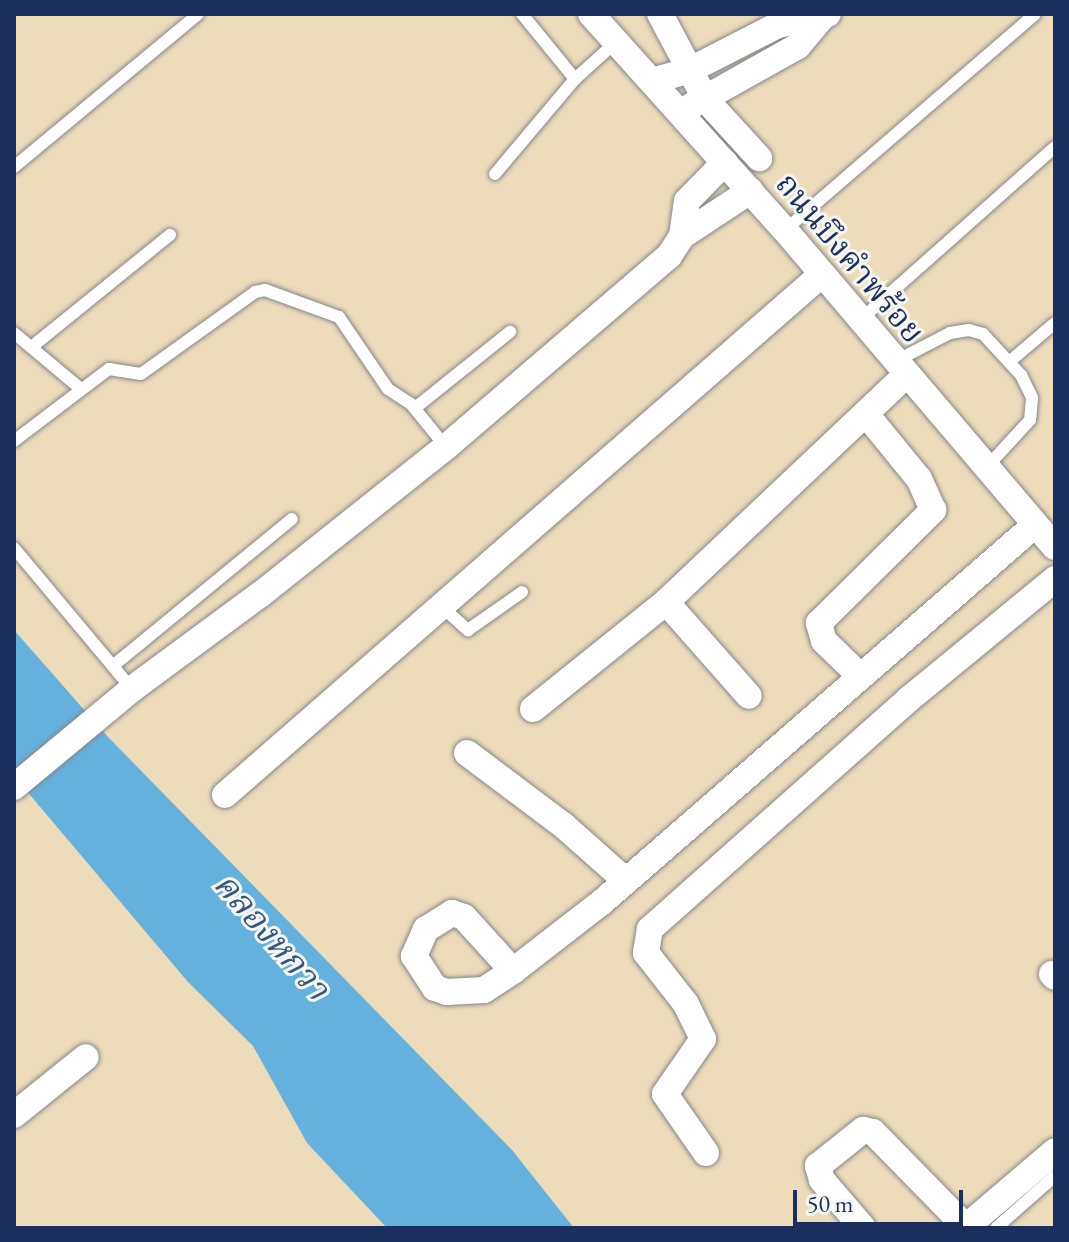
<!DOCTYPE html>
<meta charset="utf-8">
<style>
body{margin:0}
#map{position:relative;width:1069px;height:1242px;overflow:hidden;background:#eddcba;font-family:"EB Garamond","Noto Serif Thai",serif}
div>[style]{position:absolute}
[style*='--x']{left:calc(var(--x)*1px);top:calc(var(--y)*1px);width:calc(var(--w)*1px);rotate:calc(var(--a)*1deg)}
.water>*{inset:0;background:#65b1de}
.roads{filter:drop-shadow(0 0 2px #84868c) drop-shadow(0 0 2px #84868c)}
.lane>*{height:12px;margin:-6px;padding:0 6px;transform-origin:6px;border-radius:6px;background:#fff}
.street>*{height:26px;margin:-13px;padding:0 13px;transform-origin:13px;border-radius:13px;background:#fff}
span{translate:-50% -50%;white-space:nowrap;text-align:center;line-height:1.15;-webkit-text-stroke:6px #f6f6f2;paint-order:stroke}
.street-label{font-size:32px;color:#1b2f5e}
.water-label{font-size:34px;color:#315684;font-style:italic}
.frame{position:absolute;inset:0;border:16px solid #1b2f5e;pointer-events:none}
.scale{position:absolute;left:793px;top:1190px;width:170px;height:36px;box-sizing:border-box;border:4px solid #1b2f5e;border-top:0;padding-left:10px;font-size:24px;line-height:28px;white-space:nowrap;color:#1b2f5e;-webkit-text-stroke:6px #f6f6f2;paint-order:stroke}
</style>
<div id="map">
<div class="water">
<div style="clip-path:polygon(14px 630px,108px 737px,512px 1150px,574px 1228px,387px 1228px,307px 1143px,253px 1046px,188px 982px,14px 776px)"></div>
</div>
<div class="roads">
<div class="lane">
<div style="--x:522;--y:14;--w:84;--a:50.8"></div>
<div style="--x:14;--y:167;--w:239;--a:-39.7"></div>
<div style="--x:495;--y:174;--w:124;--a:-49.9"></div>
<div style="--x:575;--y:79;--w:55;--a:-42.1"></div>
<div style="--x:785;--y:230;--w:330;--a:-40.8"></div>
<div style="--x:860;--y:320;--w:261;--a:-41.6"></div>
<div style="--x:14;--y:333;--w:87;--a:39.9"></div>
<div style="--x:34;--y:345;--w:175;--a:-39"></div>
<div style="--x:896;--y:361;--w:61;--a:-27.4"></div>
<div style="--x:950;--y:333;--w:19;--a:-9"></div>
<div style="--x:969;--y:330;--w:15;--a:16"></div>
<div style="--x:983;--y:334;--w:56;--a:47.2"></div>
<div style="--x:1021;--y:375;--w:25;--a:64"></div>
<div style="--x:1032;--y:398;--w:22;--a:95"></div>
<div style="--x:1030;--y:420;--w:67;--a:132.6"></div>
<div style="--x:1009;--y:362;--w:60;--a:-40.3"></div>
<div style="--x:415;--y:408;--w:122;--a:-38.7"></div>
<div style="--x:14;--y:441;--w:119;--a:-37.2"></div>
<div style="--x:109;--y:369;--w:32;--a:9"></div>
<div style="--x:141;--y:374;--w:140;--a:-35.7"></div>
<div style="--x:255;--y:292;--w:10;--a:-11"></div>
<div style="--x:265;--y:290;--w:79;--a:20"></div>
<div style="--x:339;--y:317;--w:87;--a:55.8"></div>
<div style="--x:388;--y:389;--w:27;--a:33"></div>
<div style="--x:411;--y:404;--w:55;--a:50.9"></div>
<div style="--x:14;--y:548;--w:184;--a:50.1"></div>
<div style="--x:440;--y:605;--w:38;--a:42"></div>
<div style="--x:468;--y:630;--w:66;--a:-35.1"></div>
<div style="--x:114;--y:665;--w:230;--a:-39.4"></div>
<div style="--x:996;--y:1228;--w:79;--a:-41.4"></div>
</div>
<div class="street">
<div style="--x:591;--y:14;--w:290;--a:48.1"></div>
<div style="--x:785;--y:230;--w:416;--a:49.6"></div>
<div style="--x:660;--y:14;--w:98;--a:61.9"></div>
<div style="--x:706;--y:100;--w:79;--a:47.6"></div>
<div style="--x:652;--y:81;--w:40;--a:-16"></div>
<div style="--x:690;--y:70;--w:99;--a:-27.1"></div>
<div style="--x:778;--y:25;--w:51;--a:-12.4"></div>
<div style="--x:691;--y:106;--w:123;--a:-29.3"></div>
<div style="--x:798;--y:46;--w:38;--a:-50"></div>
<div style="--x:682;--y:236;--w:35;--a:-82"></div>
<div style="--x:687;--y:201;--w:54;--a:-45.7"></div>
<div style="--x:666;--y:602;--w:125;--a:48.6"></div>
<div style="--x:859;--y:675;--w:49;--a:-135.8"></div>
<div style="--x:824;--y:641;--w:19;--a:-106"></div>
<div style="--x:819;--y:623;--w:161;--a:-44.7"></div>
<div style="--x:933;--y:510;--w:34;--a:-114"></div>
<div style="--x:919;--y:479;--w:84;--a:-129.2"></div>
<div style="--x:533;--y:709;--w:171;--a:-38.8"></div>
<div style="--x:666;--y:602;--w:329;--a:-43.4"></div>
<div style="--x:467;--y:753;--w:120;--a:36.9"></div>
<div style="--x:563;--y:825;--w:83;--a:41.6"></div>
<div style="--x:14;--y:787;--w:153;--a:-39.7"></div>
<div style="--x:132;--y:689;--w:160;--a:-36.4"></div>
<div style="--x:261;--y:594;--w:236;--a:-38.5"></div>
<div style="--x:446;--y:447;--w:294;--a:-40.6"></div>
<div style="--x:669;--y:256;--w:24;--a:-57"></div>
<div style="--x:682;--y:236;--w:82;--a:-33.5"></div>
<div style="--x:225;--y:795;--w:791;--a:-41.1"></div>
<div style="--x:513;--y:971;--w:73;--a:-132.2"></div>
<div style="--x:464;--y:917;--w:13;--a:-162"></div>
<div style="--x:452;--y:913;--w:31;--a:148"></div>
<div style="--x:426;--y:929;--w:30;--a:114"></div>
<div style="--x:414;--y:956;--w:38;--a:57"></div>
<div style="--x:435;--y:988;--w:13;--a:18"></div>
<div style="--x:447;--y:992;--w:37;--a:-3"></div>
<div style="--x:484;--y:990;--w:35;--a:-33"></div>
<div style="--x:513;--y:971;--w:113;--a:-37.8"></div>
<div style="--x:602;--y:902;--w:574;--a:-41.05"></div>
<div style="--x:1052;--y:974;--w:4;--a:45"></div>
<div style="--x:14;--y:1115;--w:92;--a:-38.9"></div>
<div style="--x:706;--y:1153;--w:72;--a:-124.8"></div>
<div style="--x:665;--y:1094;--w:67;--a:-55.4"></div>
<div style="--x:703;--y:1039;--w:39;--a:-116"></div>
<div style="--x:686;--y:1004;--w:65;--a:-128.1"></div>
<div style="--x:646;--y:953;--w:24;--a:-81"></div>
<div style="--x:650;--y:929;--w:346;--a:-41.6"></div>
<div style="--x:909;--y:699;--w:189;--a:-39.4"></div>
<div style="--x:863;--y:1228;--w:63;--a:-130.5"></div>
<div style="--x:822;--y:1180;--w:15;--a:-106"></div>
<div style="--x:818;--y:1166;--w:58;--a:-38.7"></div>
<div style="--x:863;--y:1130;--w:10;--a:11"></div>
<div style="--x:873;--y:1132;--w:133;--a:45.6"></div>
<div style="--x:965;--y:1228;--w:118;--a:-40.5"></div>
</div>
</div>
<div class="street-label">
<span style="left:850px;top:258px;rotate:50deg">ถนนบึงคำพร้อย</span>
</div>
<div class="water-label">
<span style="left:272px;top:936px;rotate:49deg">คลองหกวา</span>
</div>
<div class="frame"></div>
<div class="scale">50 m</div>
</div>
